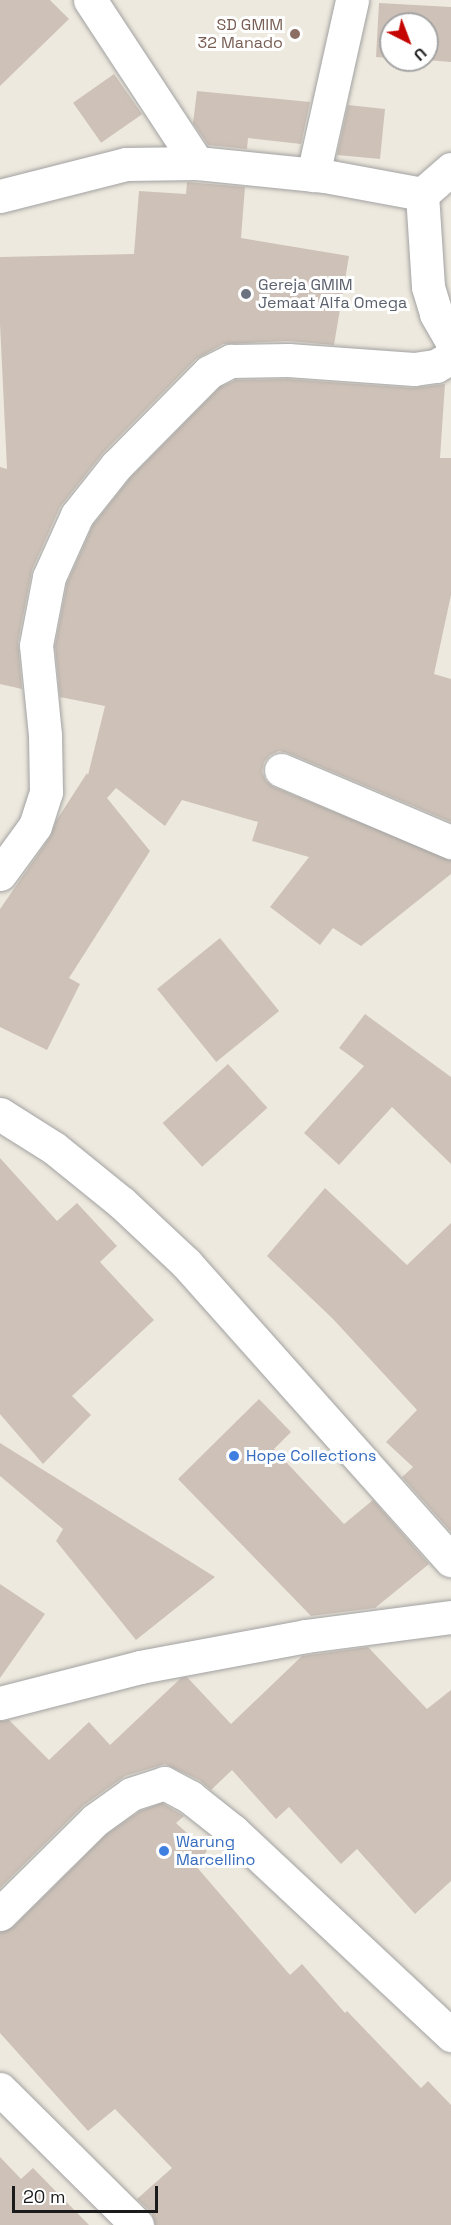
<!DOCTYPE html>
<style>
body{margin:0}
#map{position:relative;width:451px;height:2225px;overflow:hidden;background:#eee9de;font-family:"Space Grotesk",sans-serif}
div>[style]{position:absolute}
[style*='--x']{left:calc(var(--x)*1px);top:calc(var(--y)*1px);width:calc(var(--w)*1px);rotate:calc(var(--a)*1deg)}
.building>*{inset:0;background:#cec2b8;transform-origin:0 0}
.roads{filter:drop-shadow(0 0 2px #a2a2a2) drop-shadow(0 0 2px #a2a2a2)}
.minor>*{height:33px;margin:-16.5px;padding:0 16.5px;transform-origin:16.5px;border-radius:16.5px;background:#fff}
.dots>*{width:16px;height:16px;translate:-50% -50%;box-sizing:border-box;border:3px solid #fff;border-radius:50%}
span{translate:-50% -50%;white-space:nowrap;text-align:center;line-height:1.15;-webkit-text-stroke:6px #fff;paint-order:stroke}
.education-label{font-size:16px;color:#785e54}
.right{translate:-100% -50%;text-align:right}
.worship-label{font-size:16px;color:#5b616d}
.left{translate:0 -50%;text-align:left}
.shop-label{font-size:16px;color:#366cbe}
.north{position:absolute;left:379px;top:12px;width:60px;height:60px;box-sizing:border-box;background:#fff;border:2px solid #a4a4a4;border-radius:50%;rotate:138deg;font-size:16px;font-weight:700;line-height:24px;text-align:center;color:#1b1b1b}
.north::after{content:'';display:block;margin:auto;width:21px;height:27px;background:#c50500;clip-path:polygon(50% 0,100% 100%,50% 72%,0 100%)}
.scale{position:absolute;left:12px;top:2186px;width:146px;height:27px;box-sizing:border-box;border:3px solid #1b1b1b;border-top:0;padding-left:8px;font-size:18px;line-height:21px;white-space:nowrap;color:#1b1b1b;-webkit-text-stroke:4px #fff;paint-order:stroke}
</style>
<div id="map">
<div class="building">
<div style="clip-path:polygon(0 0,50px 0,69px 19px,0 86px)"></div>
<div style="clip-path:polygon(379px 3px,451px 7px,451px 62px,427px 60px,427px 24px,391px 24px,391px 58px,376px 57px)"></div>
<div style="left:114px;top:74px;width:49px;height:50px;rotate:55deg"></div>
<div style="clip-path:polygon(197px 91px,310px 102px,301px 144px,248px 138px,247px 149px,208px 145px,193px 123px)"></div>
<div style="clip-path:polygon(348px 105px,385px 109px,380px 159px,337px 155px)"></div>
<div style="clip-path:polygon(187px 182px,245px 187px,241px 238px,349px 256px,334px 345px,288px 341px,223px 344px,196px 359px,103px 453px,60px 507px,32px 570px,18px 642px,22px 689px,0 684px,0 467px,7px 469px,0 324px,0 257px,134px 254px,139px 191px,186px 194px)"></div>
<div style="clip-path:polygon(287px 379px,413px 388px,445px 384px,440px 458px,451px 458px,451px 595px,434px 674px,451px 679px,451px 822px,288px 753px,279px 751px,270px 755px,264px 762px,262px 772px,266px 781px,274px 787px,451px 860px,451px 874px,361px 946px,333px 928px,320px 945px,270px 907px,309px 857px,252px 841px,258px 822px,182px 800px,165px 826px,116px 788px,107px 798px,150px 851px,69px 978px,80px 984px,47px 1050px,0 1027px,0 909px,50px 837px,56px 821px,87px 773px,88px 775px,105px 706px,60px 697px,55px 646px,67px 583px,93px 525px,130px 478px,220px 387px,236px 380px)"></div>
<div style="left:220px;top:938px;width:94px;height:81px;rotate:51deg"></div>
<div style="clip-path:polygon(365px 1014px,451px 1077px,451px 1164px,392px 1107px,339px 1165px,304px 1133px,364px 1066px,339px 1048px)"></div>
<div style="left:228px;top:1064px;width:59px;height:88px;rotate:48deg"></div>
<div style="clip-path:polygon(0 1158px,57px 1221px,77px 1203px,117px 1246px,100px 1262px,154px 1320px,72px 1396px,91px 1415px,43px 1464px,0 1414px)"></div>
<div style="clip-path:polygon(325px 1188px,407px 1265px,451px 1223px,451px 1532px,402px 1477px,413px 1467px,386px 1442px,417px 1410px,333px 1319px,267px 1256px)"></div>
<div style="clip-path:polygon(259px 1399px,291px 1432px,274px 1449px,344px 1524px,373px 1500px,429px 1564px,375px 1608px,311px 1616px,178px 1479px)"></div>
<div style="clip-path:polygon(0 1443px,215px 1577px,136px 1640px,56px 1541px,63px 1529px,0 1476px)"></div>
<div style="clip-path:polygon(0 1584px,45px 1614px,0 1678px)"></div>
<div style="clip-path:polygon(368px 1647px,427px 1709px,451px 1690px,451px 1881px,415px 1914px,357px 1849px,341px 1864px,289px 1807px,276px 1819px,232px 1770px,211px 1790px,199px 1780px,165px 1764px,125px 1776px,84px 1805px,0 1888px,0 1721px,9px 1720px,49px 1760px,89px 1722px,110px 1745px,181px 1678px,187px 1677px,231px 1724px,302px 1656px)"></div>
<div style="clip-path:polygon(162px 1803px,184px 1816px,176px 1823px,207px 1851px,195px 1865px,290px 1975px,302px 1964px,345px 2013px,347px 2011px,421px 2088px,428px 2081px,451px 2105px,451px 2225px,155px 2225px,151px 2212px,137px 2199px,172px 2168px,115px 2109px,88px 2131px,0 2033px,0 1932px,13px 1927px,107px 1834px,140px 1811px)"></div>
<div style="clip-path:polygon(0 2157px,21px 2179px,33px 2168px,89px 2225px,0 2225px)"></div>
</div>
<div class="roads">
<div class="minor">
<div style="--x:90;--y:0;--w:195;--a:56.7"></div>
<div style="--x:451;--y:169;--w:38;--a:139"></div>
<div style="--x:422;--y:194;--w:93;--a:86.3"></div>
<div style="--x:428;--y:287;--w:28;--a:73"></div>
<div style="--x:436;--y:314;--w:30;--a:60"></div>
<div style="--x:313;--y:175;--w:179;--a:-77.4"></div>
<div style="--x:0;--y:196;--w:130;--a:-14.3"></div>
<div style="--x:126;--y:164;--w:71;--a:-0.8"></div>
<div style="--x:197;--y:163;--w:129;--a:5.8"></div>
<div style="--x:325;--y:176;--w:99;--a:10.5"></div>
<div style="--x:281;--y:770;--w:185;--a:23"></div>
<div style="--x:0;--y:874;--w:59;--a:-53.9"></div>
<div style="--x:35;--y:826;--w:36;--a:-72"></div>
<div style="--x:46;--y:792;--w:57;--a:-91"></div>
<div style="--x:45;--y:735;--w:90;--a:-95.7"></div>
<div style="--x:36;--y:645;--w:69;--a:-79.2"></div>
<div style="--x:49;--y:577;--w:68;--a:-65.7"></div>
<div style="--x:77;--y:515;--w:63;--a:-51.5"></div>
<div style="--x:116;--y:466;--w:132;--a:-45.3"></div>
<div style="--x:209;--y:372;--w:25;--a:-27"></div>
<div style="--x:231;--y:361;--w:57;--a:-1"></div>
<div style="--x:288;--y:360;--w:126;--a:4.1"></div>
<div style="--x:414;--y:369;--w:22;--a:-8"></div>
<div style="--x:436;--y:366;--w:17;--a:-31"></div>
<div style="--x:0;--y:1114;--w:64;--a:32.2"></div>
<div style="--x:54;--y:1148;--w:87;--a:39"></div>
<div style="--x:122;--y:1203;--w:88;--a:43.2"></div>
<div style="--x:186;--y:1263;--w:398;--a:48.3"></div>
<div style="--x:0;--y:1703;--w:145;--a:-14.4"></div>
<div style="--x:140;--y:1667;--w:169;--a:-10.6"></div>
<div style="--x:306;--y:1636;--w:146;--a:-7.5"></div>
<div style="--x:0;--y:1914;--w:134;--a:-44.7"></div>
<div style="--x:95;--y:1820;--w:44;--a:-35.8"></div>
<div style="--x:131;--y:1794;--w:35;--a:-18"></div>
<div style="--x:164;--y:1783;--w:30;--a:28"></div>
<div style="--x:190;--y:1797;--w:55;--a:38.3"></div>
<div style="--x:233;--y:1831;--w:299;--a:43.1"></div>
<div style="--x:0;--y:2089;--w:193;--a:44.8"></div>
</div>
</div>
<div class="dots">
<div style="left:295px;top:34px;background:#8d6e63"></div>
<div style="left:246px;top:294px;background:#6b7280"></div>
<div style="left:234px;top:1456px;background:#3f7fe0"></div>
<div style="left:164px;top:1851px;background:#3f7fe0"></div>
</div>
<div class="education-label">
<span class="right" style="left:283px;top:34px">SD GMIM<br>32 Manado</span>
</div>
<div class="worship-label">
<span class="left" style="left:258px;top:294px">Gereja GMIM<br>Jemaat Alfa Omega</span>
</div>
<div class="shop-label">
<span class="left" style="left:246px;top:1456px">Hope Collections</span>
<span class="left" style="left:176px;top:1851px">Warung<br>Marcellino</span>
</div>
<div class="north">U</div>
<div class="scale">20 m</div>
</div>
